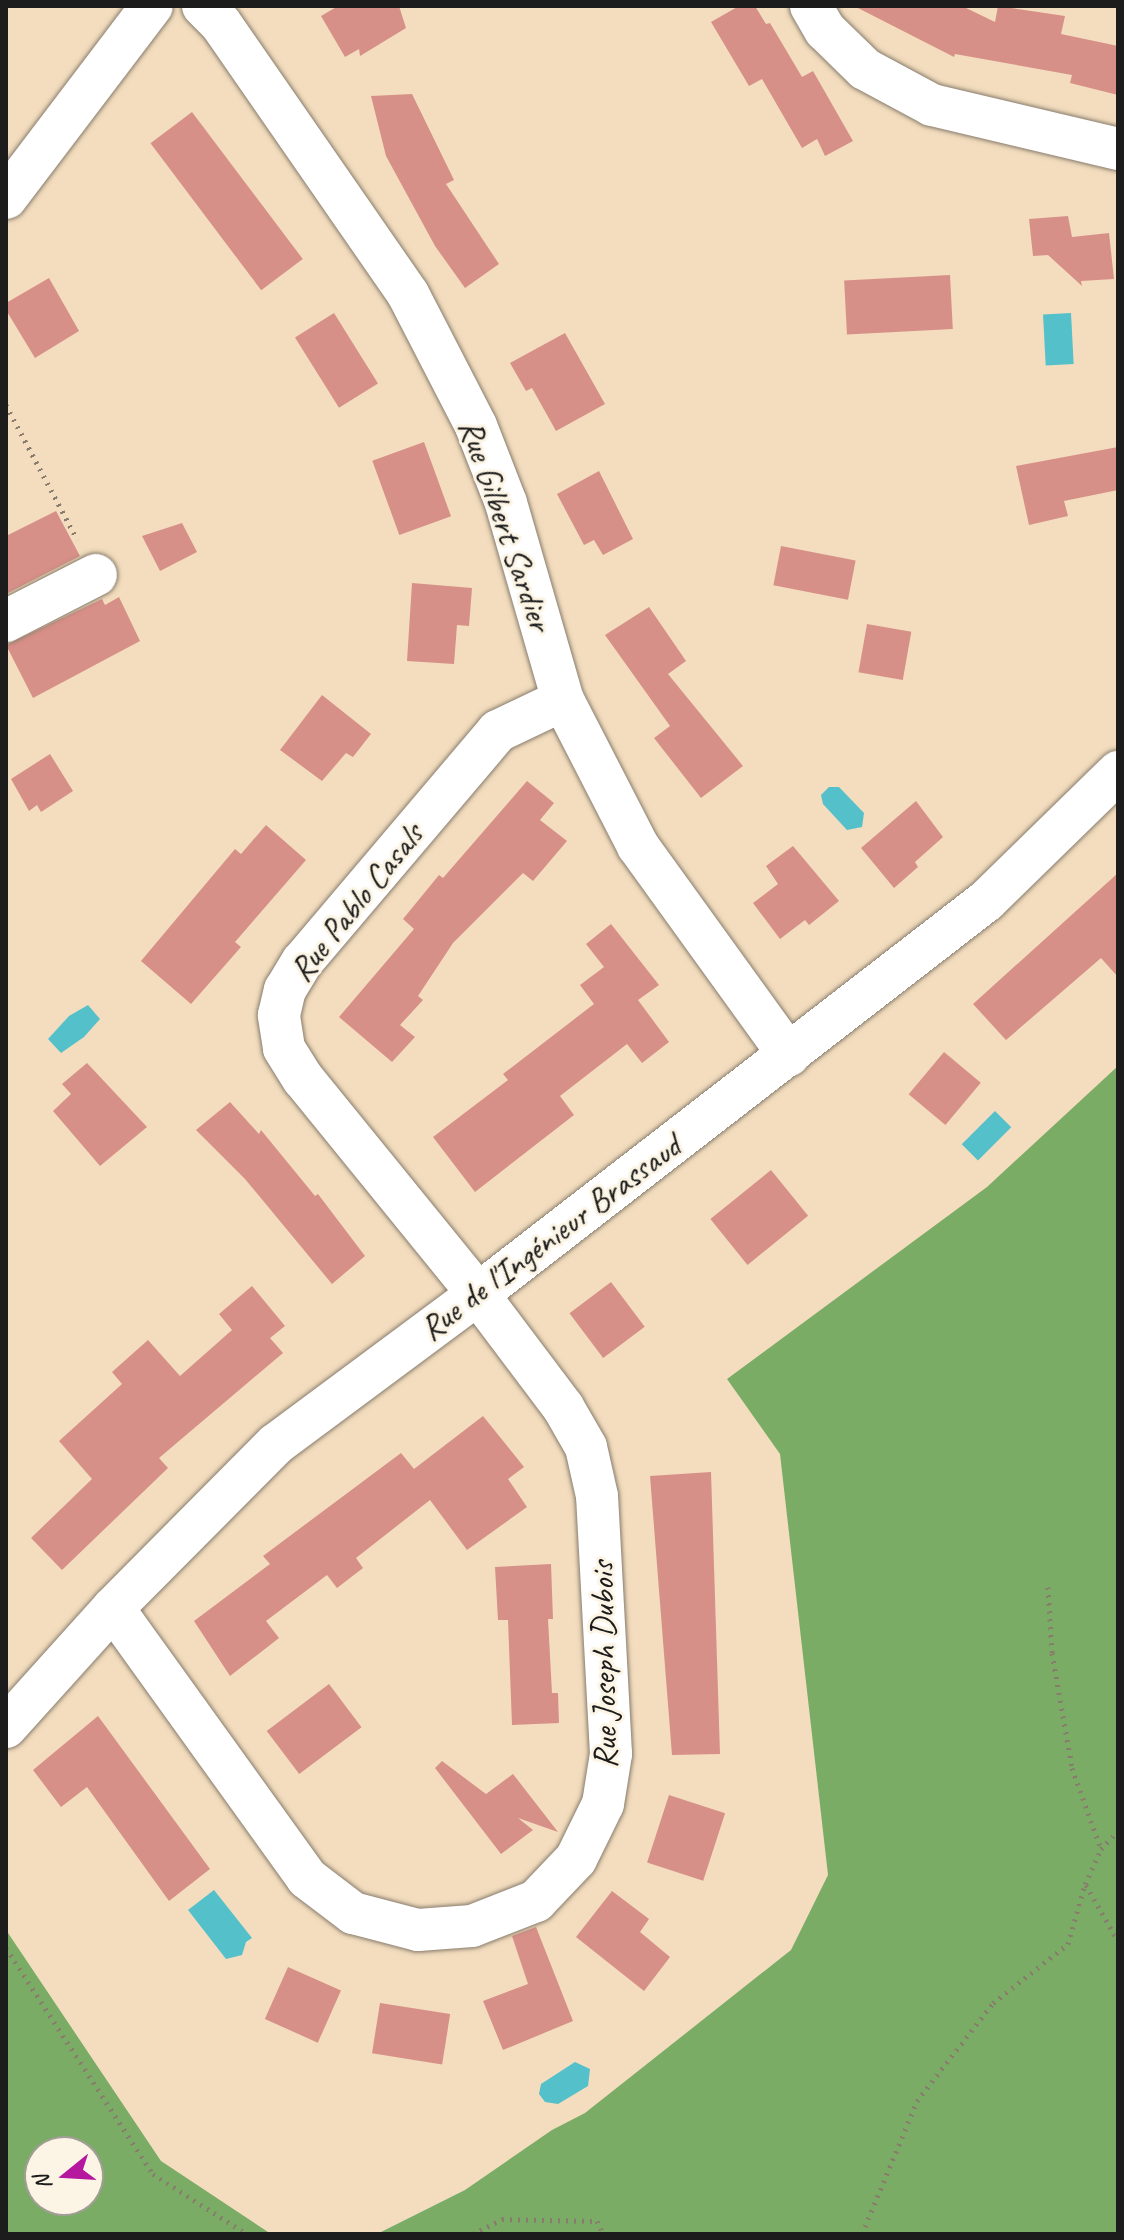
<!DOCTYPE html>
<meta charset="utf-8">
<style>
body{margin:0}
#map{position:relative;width:1124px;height:2240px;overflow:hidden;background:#f3ddbe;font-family:Caveat,sans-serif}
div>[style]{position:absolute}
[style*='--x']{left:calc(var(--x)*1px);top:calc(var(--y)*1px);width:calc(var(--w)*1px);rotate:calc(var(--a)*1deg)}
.forest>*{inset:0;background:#7bac66}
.water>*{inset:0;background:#53c0ca;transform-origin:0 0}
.building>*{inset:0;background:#d79088;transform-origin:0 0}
.path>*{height:5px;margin-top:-2.5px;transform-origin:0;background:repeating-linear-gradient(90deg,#887c6d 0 2px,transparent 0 8px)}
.roads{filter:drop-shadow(0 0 2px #887c6d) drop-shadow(0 0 2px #887c6d)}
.minor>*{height:42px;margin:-21px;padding:0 21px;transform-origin:21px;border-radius:21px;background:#fff}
span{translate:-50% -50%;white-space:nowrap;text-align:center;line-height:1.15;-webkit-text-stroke:6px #fcf5e5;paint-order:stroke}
.street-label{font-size:34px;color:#1c1c1c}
.frame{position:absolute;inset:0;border:8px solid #1c1c1c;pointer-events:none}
.north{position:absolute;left:24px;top:2136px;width:80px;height:80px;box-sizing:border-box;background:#fcf5e5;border:2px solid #a29e95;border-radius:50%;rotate:252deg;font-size:22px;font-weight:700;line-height:32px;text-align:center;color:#1c1c1c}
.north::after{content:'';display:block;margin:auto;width:28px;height:36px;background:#b5179e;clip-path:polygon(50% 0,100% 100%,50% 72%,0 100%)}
</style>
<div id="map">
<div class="forest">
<div style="clip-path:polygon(1118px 1066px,1118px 2234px,377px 2234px,465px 2190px,552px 2130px,585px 2113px,791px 1950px,828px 1875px,780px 1454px,727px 1379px,987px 1187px)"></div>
<div style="clip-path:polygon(evenodd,6px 1930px,161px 2161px,271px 2234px,6px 2234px,6px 1930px,40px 2152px,88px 2152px,88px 2200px,40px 2200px,40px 2152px)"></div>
</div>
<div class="water">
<div style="left:1071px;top:313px;width:51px;height:28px;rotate:87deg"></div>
<div style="clip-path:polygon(829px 787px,839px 787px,864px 813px,862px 827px,847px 830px,823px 804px,821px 795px)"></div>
<div style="clip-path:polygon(88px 1005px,100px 1019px,84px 1037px,61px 1053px,48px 1039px,69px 1016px)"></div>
<div style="left:995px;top:1111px;width:23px;height:47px;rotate:45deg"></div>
<div style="clip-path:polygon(214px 1890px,252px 1938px,246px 1942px,242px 1955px,226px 1959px,188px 1910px)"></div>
<div style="clip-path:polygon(575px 2062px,590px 2069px,588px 2086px,558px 2104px,545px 2102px,539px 2094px,541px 2084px)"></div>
</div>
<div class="building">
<div style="clip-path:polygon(338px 6px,399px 6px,406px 28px,360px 56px,359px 49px,345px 57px,321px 16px)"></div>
<div style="clip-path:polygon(739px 6px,755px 6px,766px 24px,770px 23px,802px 77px,813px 71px,853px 141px,825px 156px,817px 139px,802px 148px,762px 79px,749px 86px,711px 22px)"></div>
<div style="clip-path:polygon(854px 6px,962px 6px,995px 22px,998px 6px,1065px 16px,1061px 34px,1118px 46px,1118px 95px,1070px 83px,1072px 75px,955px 54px,954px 57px)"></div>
<div style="clip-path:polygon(412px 94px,454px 180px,446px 184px,499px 264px,465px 288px,435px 246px,386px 156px,371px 96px)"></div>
<div style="left:192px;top:112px;width:184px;height:52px;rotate:53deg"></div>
<div style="clip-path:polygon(1068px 216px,1072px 237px,1109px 233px,1114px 279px,1081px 281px,1082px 286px,1048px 255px,1033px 256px,1029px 219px)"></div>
<div style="left:950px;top:275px;width:54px;height:106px;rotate:87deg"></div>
<div style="clip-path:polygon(49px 278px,79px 331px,35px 358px,6px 310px,6px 303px)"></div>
<div style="left:334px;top:313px;width:83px;height:46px;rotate:58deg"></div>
<div style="clip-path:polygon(565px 333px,605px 404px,556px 431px,532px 388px,526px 391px,510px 363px)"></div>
<div style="left:424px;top:442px;width:79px;height:55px;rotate:70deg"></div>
<div style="clip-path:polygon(1118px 447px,1118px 490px,1064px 501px,1068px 516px,1029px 525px,1016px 466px)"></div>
<div style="clip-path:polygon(599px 471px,633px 539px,603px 555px,594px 540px,584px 545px,557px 494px)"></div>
<div style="clip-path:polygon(56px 511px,80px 556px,6px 594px,6px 536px)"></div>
<div style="clip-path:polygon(182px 523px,197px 552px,160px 571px,142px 536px)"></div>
<div style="left:781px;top:546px;width:76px;height:40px;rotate:11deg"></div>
<div style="clip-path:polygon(412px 583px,472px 588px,469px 626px,457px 625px,454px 664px,407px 661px)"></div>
<div style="clip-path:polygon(119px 597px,140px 641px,33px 698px,6px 645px,102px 599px,105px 605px)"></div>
<div style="clip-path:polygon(649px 607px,686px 661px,668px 674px,743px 766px,701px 798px,654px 738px,670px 726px,605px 635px)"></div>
<div style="left:867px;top:624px;width:45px;height:49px;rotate:10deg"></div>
<div style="clip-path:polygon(322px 695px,371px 734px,353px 757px,346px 753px,322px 781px,280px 750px)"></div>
<div style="clip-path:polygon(50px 754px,73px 791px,41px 812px,37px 805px,29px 811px,11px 779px)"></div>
<div style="clip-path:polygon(527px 781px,554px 803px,540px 820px,567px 841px,533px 881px,523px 873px,453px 943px,418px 996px,423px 1000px,400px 1025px,415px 1037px,392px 1062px,339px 1017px,414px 929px,403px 919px,439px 875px,443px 878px)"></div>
<div style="clip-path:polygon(916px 801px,943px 837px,915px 862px,918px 867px,894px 888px,861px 848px)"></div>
<div style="clip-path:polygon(266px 825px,306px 860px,235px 942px,241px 947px,191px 1004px,141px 961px,235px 849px,241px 854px)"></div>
<div style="clip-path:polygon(793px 846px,839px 901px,809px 925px,805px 920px,780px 939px,753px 903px,778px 884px,766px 866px)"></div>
<div style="clip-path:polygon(1118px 873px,1118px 977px,1101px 958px,1006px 1040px,973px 1004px)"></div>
<div style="clip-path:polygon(611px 924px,659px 985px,638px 1000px,669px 1042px,642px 1063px,627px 1044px,560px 1096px,574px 1115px,475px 1192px,433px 1137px,508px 1080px,503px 1074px,594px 1004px,580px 985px,604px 967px,586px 944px)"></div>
<div style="left:944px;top:1052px;width:48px;height:55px;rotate:40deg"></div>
<div style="clip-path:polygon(87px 1063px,147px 1127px,100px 1166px,53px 1111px,71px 1094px,62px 1084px)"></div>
<div style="clip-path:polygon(230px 1102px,259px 1134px,261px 1130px,315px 1196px,318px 1194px,365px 1256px,332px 1284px,245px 1179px,196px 1130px)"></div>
<div style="left:771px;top:1170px;width:59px;height:78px;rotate:51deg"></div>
<div style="left:611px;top:1282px;width:56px;height:52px;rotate:53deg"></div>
<div style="clip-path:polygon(252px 1286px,285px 1326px,270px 1338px,283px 1353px,159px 1458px,168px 1468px,62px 1570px,31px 1538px,92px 1479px,59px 1441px,122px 1384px,112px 1372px,148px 1340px,180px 1376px,232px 1330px,219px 1314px)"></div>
<div style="clip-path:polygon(483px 1416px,524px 1467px,508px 1479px,527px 1507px,467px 1550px,430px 1500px,356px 1558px,363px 1568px,337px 1588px,327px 1575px,266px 1621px,279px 1638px,230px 1676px,194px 1621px,270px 1564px,263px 1556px,401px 1453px,414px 1469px)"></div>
<div style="clip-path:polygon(711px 1472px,720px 1754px,672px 1755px,650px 1476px)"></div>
<div style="clip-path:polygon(551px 1564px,553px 1619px,548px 1619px,552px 1693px,558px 1693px,559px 1723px,512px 1725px,508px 1620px,498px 1620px,495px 1567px)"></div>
<div style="left:329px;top:1684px;width:54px;height:78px;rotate:53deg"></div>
<div style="clip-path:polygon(98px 1716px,210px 1869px,169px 1901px,87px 1787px,61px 1807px,33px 1770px)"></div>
<div style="clip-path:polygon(442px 1761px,486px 1794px,513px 1774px,558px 1832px,518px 1818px,533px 1830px,501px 1854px,435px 1768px)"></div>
<div style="left:669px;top:1795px;width:59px;height:71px;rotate:18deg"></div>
<div style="clip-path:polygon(612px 1891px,649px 1919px,640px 1932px,670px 1957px,644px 1991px,576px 1937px)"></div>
<div style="clip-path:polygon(536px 1927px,573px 2021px,503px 2050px,483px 2001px,528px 1984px,512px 1936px)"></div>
<div style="left:288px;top:1967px;width:58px;height:57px;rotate:24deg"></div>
<div style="left:380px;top:2003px;width:71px;height:51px;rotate:9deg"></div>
</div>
<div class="path">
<div style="--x:6;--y:405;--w:152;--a:62.1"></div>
<div style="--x:1048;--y:1587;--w:66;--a:86.5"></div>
<div style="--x:1052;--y:1653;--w:117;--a:80.1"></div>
<div style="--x:1072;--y:1768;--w:86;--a:70.3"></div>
<div style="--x:1086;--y:1885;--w:64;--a:60.3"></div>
<div style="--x:6;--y:1948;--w:270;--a:57"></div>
<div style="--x:153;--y:2174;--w:112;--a:32.6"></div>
<div style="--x:473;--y:2234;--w:33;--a:-27"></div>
<div style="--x:502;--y:2219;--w:95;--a:1.2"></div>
<div style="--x:597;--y:2221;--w:14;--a:65"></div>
<div style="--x:862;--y:2234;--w:144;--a:-67.5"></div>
<div style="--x:917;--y:2101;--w:124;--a:-52.2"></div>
<div style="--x:993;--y:2003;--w:95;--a:-38.2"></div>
<div style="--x:1068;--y:1944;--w:62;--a:-74.2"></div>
<div style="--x:1085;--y:1884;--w:38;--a:-65"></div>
<div style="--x:1101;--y:1849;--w:25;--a:-47"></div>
</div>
<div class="roads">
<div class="minor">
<div style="--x:203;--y:6;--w:25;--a:45"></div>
<div style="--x:221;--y:24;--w:328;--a:55.3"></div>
<div style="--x:408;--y:294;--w:148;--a:62.7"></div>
<div style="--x:476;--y:426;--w:83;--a:68.7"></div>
<div style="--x:506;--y:503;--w:205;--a:73.9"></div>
<div style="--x:563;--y:700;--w:164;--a:62.8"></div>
<div style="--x:638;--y:846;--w:258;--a:54.2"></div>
<div style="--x:811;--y:6;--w:28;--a:60"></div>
<div style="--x:825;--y:30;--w:56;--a:44.3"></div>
<div style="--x:865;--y:69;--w:76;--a:28.2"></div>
<div style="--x:932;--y:105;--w:191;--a:13.3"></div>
<div style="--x:6;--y:198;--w:241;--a:-52.8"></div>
<div style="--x:6;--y:621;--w:101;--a:-27.1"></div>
<div style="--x:113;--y:1608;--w:332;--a:54.3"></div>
<div style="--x:307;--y:1878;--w:58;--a:37.3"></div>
<div style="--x:353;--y:1913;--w:67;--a:14.7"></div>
<div style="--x:418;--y:1930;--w:54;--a:-4.2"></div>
<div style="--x:472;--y:1926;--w:69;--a:-21.3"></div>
<div style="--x:536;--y:1901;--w:58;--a:-46.4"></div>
<div style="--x:576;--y:1859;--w:61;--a:-63.9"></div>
<div style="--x:603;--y:1804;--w:51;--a:-80.9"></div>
<div style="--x:611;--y:1754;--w:258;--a:-93.1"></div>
<div style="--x:597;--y:1496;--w:50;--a:-102.7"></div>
<div style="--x:586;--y:1447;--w:46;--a:-119.9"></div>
<div style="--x:563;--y:1407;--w:141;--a:-127"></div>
<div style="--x:478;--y:1294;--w:277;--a:-129.1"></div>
<div style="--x:303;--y:1079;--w:36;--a:-122"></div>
<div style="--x:284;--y:1048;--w:33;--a:-99"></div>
<div style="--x:279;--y:1015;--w:26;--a:-77"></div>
<div style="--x:285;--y:990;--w:33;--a:-59"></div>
<div style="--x:302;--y:962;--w:303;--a:-49.7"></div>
<div style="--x:498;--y:731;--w:72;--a:-25.5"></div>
<div style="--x:6;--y:1727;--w:160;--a:-48"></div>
<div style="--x:113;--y:1608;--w:231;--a:-45.2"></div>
<div style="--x:276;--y:1444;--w:252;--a:-36.6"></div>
<div style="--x:478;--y:1294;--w:642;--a:-37.73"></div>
<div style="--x:986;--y:901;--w:185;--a:-44.3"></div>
</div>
</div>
<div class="street-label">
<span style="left:506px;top:525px;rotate:71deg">Rue Gilbert Sardier</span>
<span style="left:356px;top:902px;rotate:-51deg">Rue Pablo Casals</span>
<span style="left:550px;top:1237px;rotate:-37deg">Rue de l'Ingénieur Brassaud</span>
<span style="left:603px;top:1665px;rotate:-91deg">Rue Joseph Dubois</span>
</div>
<div class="frame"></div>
<div class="north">N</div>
</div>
